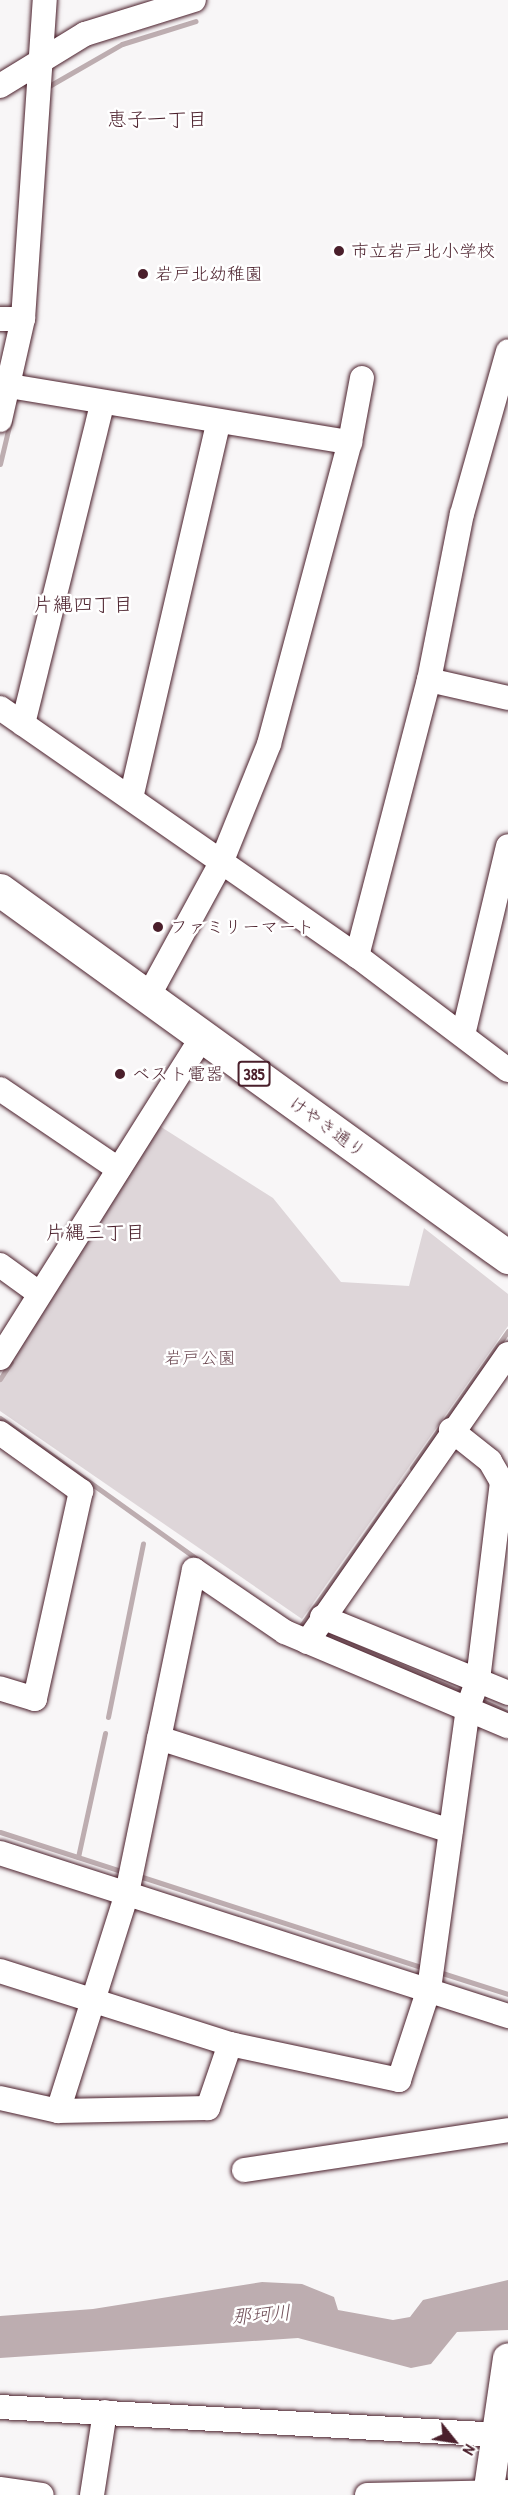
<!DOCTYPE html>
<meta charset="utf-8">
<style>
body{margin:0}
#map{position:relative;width:508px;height:2495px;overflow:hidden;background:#f8f6f7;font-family:"Patrick Hand","Klee One",sans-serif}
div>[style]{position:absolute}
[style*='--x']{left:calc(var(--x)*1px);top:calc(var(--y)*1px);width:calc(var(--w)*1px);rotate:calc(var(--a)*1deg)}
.green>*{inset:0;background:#ded6d9}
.water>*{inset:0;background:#bdadb0}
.stream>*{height:5px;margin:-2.5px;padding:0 2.5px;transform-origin:2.5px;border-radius:2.5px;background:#bdadb0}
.roads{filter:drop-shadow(0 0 2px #4a1f2b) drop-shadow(0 0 2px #4a1f2b)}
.minor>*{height:24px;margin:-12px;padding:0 12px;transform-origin:12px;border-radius:12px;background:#fff}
.major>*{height:30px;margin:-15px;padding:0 15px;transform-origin:15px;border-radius:15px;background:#fff}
.highway>*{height:33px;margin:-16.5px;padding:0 16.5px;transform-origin:16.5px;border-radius:16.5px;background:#fff}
.dots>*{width:16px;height:16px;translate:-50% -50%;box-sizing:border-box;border:3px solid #fff;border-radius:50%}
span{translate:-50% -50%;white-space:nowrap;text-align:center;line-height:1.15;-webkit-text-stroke:5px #fff;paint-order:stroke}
.shield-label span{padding:2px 4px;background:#fff;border:2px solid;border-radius:4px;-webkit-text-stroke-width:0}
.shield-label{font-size:16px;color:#4a1f2b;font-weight:700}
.poi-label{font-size:18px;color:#4a1f2b}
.left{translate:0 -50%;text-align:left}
.street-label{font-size:18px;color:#4a1f2b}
.park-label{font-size:18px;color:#6f4d56}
.neighbourhood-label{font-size:20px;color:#4a1f2b}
.water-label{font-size:20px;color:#72515a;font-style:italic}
.north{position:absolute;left:424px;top:2411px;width:60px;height:60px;-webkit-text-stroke:4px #fff;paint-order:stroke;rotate:120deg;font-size:16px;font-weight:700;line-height:24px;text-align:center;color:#4a1f2b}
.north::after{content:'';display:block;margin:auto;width:21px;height:27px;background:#4a1f2b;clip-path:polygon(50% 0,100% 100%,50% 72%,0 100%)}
</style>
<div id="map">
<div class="green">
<div style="clip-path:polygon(158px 1125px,273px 1198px,341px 1282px,409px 1286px,424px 1228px,508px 1294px,508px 1326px,302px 1619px,0 1411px,0 1381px)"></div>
</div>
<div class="water">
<div style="clip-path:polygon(508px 2280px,508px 2330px,457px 2332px,431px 2364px,411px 2368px,298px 2338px,0 2358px,0 2316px,93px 2309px,262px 2282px,302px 2284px,334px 2297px,338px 2310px,393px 2320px,410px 2317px,423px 2300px)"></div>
</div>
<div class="stream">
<div style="--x:49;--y:86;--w:84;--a:-29.9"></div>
<div style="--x:122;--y:44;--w:77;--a:-17.3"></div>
<div style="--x:0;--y:464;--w:43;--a:-76.6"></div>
<div style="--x:0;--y:1379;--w:20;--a:-57"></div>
<div style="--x:0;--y:1418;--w:247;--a:35.6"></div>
<div style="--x:412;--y:1468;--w:167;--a:-55"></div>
<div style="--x:301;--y:1626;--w:171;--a:-54.7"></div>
<div style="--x:322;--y:1632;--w:156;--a:23.4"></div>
<div style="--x:476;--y:1698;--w:35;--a:25"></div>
<div style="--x:108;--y:1717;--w:177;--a:-78.6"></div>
<div style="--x:0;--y:1832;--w:130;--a:17.9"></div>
<div style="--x:78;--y:1857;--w:127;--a:-77.7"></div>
<div style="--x:136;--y:1875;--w:303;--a:17.9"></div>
<div style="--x:439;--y:1972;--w:72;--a:17.7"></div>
</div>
<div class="roads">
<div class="minor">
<div style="--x:0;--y:86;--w:100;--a:-31.5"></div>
<div style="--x:85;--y:34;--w:114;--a:-17.3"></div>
<div style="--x:0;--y:319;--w:23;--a:0"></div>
<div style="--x:23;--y:319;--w:320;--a:-86.1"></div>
<div style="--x:10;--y:386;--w:345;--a:9.4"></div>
<div style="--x:0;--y:420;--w:104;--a:-77.2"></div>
<div style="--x:429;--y:680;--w:81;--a:12.8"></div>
<div style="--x:0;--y:708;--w:435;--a:34.8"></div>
<div style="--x:357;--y:956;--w:189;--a:37.1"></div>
<div style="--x:23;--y:724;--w:329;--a:-76.1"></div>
<div style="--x:131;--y:798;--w:384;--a:-76.9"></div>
<div style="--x:357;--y:956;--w:285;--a:-75.4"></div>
<div style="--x:429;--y:680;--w:169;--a:-78.8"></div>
<div style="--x:462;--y:514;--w:169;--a:-74.2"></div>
<div style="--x:149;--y:995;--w:150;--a:-61.4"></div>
<div style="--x:221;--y:863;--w:128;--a:-68"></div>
<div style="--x:269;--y:744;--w:313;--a:-75"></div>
<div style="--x:350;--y:442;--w:65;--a:-79.4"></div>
<div style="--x:463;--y:1035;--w:194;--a:-76.6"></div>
<div style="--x:0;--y:1089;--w:143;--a:34.1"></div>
<div style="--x:0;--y:1265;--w:49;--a:35.9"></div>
<div style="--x:0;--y:1358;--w:379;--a:-57.8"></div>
<div style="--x:0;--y:1433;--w:100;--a:35.6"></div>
<div style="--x:81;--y:1491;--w:213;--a:102.5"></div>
<div style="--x:35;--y:1699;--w:37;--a:-163"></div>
<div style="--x:322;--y:1617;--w:201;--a:22.2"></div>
<div style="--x:307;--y:1642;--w:351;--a:-55.1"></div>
<div style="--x:159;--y:1738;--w:306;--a:17.7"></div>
<div style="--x:0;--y:1853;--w:534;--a:17.79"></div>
<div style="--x:0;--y:1971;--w:241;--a:17.6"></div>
<div style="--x:230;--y:2044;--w:173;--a:12"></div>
<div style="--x:399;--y:2080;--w:96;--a:-71.8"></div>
<div style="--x:429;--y:1989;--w:285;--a:-82.1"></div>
<div style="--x:468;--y:1707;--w:29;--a:-70"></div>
<div style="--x:478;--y:1680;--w:199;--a:-83.1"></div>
<div style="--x:502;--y:1482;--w:24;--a:-120"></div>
<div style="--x:490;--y:1461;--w:50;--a:-141.5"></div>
<div style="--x:230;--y:2044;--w:68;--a:109"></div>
<div style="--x:208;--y:2108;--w:150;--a:178.9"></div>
<div style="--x:58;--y:2111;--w:229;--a:-72.4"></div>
<div style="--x:127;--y:1893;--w:330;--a:-78.3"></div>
<div style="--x:194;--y:1570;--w:110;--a:34.3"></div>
<div style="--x:285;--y:1632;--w:242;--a:22.9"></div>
<div style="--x:0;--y:2098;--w:59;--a:12.6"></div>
<div style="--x:244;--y:2170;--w:267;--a:-8.6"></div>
<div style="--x:0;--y:2407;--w:498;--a:3.2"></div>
<div style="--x:0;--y:2489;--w:42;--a:8.1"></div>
<div style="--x:92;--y:2495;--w:84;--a:-81.1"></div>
<div style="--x:367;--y:2495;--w:141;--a:-1.2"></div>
</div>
<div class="major">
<div style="--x:488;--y:2495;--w:138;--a:-81.7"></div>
</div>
<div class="highway">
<div style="--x:0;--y:890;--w:627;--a:35.85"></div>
</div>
</div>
<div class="dots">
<div style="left:339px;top:251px;background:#4a1f2b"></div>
<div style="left:143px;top:274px;background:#4a1f2b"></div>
<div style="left:158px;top:927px;background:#4a1f2b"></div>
<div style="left:120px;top:1074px;background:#4a1f2b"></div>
</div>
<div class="shield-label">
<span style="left:254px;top:1074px">385</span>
</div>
<div class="poi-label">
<span class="left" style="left:351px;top:251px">市立岩戸北小学校</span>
<span class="left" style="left:155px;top:274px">岩戸北幼稚園</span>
<span class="left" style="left:170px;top:927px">ファミリーマート</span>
<span class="left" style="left:132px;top:1074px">ベスト電器</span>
</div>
<div class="street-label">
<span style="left:327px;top:1127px;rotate:36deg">けやき通り</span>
</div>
<div class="park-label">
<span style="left:200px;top:1358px">岩戸公園</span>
</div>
<div class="neighbourhood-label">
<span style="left:157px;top:118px">恵子一丁目</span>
<span style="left:83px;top:603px">片縄四丁目</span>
<span style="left:95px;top:1231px">片縄三丁目</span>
</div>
<div class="water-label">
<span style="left:261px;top:2314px;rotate:-5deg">那珂川</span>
</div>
<div class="north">N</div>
</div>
